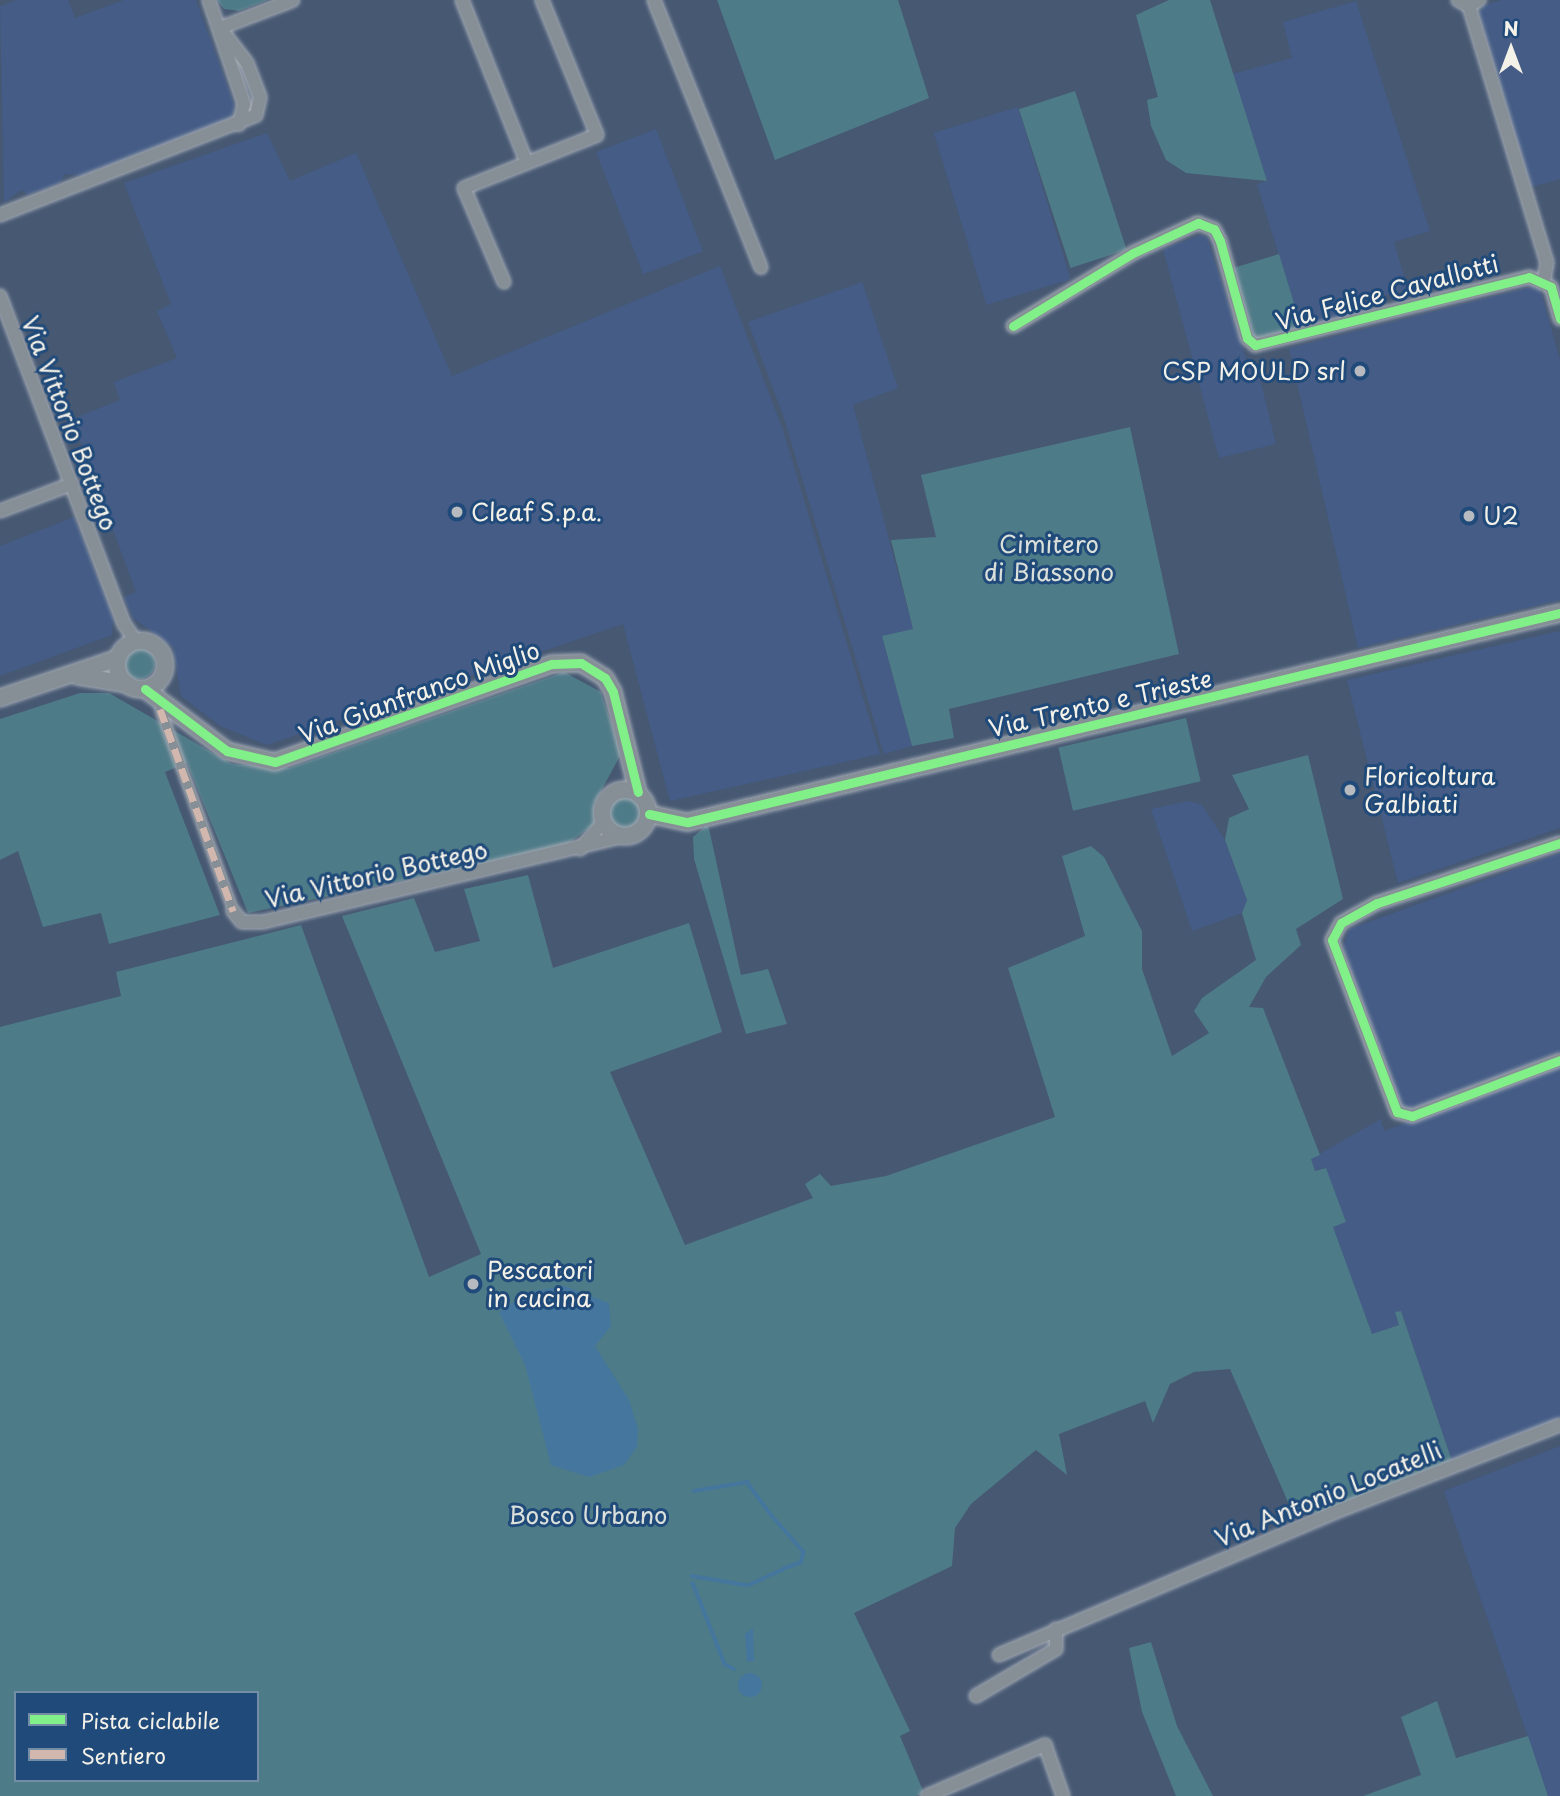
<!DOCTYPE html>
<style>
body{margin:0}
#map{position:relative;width:1560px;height:1796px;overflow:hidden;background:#465872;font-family:"Playpen Sans",sans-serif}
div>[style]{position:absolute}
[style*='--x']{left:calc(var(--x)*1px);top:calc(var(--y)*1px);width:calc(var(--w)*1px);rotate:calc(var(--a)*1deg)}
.built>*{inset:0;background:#445c86;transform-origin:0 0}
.green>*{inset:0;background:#4e7b88;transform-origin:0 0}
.round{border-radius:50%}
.water>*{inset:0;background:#44769e}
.stream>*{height:3.5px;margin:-1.75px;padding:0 1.75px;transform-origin:1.75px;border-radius:1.75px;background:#44769e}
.roads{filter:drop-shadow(0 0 2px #a4abb5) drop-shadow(0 0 2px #a4abb5)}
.pedestrian>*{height:9px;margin:-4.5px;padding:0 4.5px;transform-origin:4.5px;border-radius:4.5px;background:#878f96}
.minor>*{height:12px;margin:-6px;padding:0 6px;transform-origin:6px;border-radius:6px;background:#878f96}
.tertiary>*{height:16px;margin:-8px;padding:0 8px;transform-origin:8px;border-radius:8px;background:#878f96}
.tertiary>.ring{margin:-8px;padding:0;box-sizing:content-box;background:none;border:16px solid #878f96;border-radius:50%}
.quiet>*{height:7px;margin-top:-3.5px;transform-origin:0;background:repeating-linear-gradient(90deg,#d1b7ad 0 14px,transparent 0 21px)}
.cycleway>*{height:9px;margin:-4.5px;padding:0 4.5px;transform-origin:4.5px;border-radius:4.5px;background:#82f089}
.dots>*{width:19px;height:19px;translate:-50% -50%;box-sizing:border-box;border:4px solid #1f4a7a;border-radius:50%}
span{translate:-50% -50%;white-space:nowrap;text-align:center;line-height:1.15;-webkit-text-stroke:6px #1f4a7a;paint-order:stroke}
.street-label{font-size:24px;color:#f4f1e8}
.poi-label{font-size:24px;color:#f4f1e8}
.right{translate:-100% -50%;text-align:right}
.left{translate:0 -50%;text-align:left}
.park-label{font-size:24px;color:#dbe0da}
.legend{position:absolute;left:14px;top:1691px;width:245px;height:91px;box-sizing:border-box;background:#1f4a7a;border:2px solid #748da6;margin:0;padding:9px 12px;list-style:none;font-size:21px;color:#f4f1e8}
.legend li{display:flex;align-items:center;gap:14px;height:35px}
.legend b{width:35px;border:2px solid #748da6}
.north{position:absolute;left:1476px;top:14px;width:70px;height:70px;-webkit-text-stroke:5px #1f4a7a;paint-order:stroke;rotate:0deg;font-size:19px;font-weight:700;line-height:28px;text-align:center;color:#f4f1e8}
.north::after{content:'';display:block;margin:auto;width:24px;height:32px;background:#f4f1e8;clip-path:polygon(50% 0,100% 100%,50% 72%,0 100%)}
</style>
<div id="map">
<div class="built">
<div style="clip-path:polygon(17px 0,68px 0,75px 18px,124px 0,196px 0,235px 107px,231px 118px,81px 176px,65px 174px,60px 183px,28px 195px,21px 190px,4px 203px,0 6px)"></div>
<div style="clip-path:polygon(1502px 0,1560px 0,1560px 179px,1531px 187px,1479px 14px,1482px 6px)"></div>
<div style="clip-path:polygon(1356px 1px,1430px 231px,1394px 242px,1408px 290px,1363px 300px,1366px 311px,1302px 330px,1257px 184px,1267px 181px,1232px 74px,1292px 58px,1283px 22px)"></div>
<div style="left:1018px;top:107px;width:180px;height:88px;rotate:73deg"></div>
<div style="left:656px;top:129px;width:131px;height:64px;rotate:69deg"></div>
<div style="clip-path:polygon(267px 133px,290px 181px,356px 153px,452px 376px,720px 266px,783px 430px,880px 754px,670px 801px,623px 624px,267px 745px,220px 726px,181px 696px,173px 647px,133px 618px,124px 597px,136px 592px,72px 419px,120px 400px,114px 382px,177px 358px,157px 311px,171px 304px,124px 183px)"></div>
<div style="clip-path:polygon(1201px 235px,1207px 237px,1247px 361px,1256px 363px,1276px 444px,1219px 458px,1163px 249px)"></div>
<div style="clip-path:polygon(862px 282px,898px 388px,853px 405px,913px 629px,882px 637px,912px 746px,884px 754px,784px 418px,748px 322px)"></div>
<div style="clip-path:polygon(1539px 285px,1560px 360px,1560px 600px,1358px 648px,1289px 348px)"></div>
<div style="clip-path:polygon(74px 517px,113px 618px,112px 635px,0 676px,0 546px)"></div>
<div style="clip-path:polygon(1560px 631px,1560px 828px,1398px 883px,1347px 680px)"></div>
<div style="clip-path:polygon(1189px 801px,1202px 805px,1225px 840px,1247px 900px,1242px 913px,1192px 931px,1151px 809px)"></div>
<div style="clip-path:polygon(1560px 853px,1560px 1052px,1411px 1110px,1402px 1107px,1343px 948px,1349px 929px)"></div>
<div style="clip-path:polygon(1560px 1066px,1560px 1419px,1452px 1461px,1401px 1311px,1395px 1313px,1399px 1325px,1372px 1334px,1332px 1227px,1346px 1222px,1325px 1168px,1315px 1171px,1311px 1159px,1381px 1119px,1384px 1131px)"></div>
<div style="clip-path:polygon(1560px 1446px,1560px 1796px,1548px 1796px,1444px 1491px)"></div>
</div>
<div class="green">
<div style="clip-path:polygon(217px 0,268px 0,239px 11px,224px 9px)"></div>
<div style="clip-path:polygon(717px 0,898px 0,929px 98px,775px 160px)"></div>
<div style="clip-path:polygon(1169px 0,1210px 0,1267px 181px,1186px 173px,1166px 160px,1151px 126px,1147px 100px,1158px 97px,1136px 15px)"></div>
<div style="left:1075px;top:91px;width:167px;height:59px;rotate:72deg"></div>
<div style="left:1279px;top:254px;width:79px;height:48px;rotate:73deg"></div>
<div style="clip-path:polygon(1130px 427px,1179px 654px,949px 709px,954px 738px,912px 746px,882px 636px,913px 629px,891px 540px,936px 537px,921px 475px)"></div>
<div class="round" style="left:123px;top:647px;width:32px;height:32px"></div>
<div style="clip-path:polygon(564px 672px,601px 692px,621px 754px,594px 804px,595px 824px,563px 847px,248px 913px,187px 763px,165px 772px,220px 915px,109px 944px,101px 913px,43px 927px,18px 851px,0 860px,0 719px,80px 693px,109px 693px,232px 764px,289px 768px)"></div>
<div style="left:1186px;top:718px;width:65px;height:131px;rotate:77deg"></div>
<div style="clip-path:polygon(evenodd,1308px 755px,1343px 899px,1296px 929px,1301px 945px,1266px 977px,1249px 1007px,1263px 1008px,1320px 1155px,1311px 1159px,1315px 1171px,1326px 1168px,1346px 1222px,1333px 1227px,1372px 1334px,1399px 1325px,1395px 1312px,1401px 1311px,1452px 1461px,1318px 1513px,1291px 1509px,1230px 1369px,1194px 1372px,1170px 1384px,1153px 1423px,1145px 1401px,1059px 1434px,1067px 1475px,1036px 1450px,971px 1504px,955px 1528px,952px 1566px,854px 1613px,910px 1731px,900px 1736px,924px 1793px,916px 1796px,0 1796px,0 1027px,121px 996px,116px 972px,301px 925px,429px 1277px,481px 1254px,342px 916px,414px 898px,435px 952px,480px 941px,464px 889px,528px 875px,553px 968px,689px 923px,722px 1032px,610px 1072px,685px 1245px,813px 1198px,805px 1184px,820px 1174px,831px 1186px,886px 1176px,1055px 1117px,1008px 968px,1085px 936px,1062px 856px,1091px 846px,1104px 857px,1142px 931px,1142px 969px,1172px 1056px,1209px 1033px,1194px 1011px,1202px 998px,1256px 960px,1242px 913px,1247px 900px,1225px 840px,1229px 818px,1249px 809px,1232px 775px,1308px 755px,16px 1693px,257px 1693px,257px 1780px,16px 1780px,16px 1693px)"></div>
<div class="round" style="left:609px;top:796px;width:32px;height:32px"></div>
<div style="clip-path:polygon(708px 824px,741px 975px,768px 969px,787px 1024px,746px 1034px,694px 859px,693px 837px)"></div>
<div style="clip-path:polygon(1151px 1642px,1177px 1726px,1213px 1796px,1176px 1796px,1142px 1712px,1129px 1648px)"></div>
<div style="clip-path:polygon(1437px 1701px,1456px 1758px,1528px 1736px,1548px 1796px,1363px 1796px,1421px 1775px,1401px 1717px)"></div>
</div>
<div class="water">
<div style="clip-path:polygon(564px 1286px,609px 1303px,611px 1326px,595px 1346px,629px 1400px,638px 1429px,637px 1447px,624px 1465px,589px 1477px,551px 1465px,525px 1365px,499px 1312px,529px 1292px)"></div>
<div style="clip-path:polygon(753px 1628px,754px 1661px,747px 1662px,745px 1634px)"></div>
<div class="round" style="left:738px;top:1673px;width:24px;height:24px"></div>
</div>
<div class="stream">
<div style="--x:493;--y:1307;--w:8;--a:0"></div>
<div style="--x:694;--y:1491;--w:54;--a:-9.6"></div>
<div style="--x:747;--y:1482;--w:42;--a:53.7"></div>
<div style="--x:774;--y:1518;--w:45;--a:48.6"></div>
<div style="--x:804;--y:1552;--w:11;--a:105"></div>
<div style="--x:801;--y:1563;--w:18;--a:161"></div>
<div style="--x:692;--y:1576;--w:55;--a:9.5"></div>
<div style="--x:768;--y:1576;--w:15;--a:-23"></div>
<div style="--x:693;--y:1583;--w:87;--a:68.4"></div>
<div style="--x:725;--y:1664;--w:10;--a:29"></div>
<div style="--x:749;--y:1585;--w:17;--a:-24"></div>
</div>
<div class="roads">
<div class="pedestrian">
<div style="--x:160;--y:709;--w:215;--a:70.1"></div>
</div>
<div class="minor">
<div style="--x:209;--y:0;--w:110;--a:71.4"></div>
<div style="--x:244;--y:104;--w:21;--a:104"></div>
<div style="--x:462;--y:0;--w:175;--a:68.3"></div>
<div style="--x:654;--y:0;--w:288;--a:68.2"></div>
<div style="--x:1458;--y:0;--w:13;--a:29"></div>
<div style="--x:1469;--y:6;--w:12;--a:-31"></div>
<div style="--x:1469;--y:6;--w:268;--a:73.1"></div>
<div style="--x:1547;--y:262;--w:18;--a:99"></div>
<div style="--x:220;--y:28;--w:78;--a:-21"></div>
<div style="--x:0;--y:215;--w:275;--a:-21.3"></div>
<div style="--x:256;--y:115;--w:18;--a:-77"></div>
<div style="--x:260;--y:97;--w:36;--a:-111"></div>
<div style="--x:247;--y:63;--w:44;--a:-127.6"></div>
<div style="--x:504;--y:282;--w:102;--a:-113.1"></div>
<div style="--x:464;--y:188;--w:143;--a:-21.7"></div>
<div style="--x:597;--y:135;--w:146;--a:-112.2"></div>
<div style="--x:0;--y:296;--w:351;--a:69.3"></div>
<div style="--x:124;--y:624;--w:21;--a:55"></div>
<div style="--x:1013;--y:326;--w:140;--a:-31.3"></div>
<div style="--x:1133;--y:253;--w:72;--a:-24.8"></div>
<div style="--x:1198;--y:223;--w:17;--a:21"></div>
<div style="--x:1214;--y:229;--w:13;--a:63"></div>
<div style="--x:1220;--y:241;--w:101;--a:74.4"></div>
<div style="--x:1247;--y:338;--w:11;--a:41"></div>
<div style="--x:1255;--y:345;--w:282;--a:-13.9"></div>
<div style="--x:1529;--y:277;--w:24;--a:24"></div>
<div style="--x:1551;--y:287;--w:33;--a:74"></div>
<div style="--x:0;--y:511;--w:77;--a:-20.6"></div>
<div style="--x:1560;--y:843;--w:193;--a:161.8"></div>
<div style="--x:1377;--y:903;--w:41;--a:150.9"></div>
<div style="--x:1341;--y:923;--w:19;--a:118"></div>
<div style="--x:1332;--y:940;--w:184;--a:69.3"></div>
<div style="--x:1397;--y:1112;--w:16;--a:15"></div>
<div style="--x:1412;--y:1116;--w:158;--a:-20.7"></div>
<div style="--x:580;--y:849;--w:35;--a:-49"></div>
<div style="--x:233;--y:911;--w:14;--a:51"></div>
<div style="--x:242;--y:922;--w:21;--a:0"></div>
<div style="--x:263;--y:922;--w:376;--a:-13.4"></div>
<div style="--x:999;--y:1655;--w:363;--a:-23"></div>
<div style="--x:1333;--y:1513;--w:243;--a:-21.2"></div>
<div style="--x:976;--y:1696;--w:93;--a:-30.4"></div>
<div style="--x:1056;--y:1649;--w:20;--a:-90"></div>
<div style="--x:927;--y:1796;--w:129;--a:-23.4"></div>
<div style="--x:1045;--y:1745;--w:54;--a:70.6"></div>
</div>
<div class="tertiary">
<div class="ring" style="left:117px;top:641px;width:32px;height:32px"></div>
<div style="--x:78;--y:676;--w:50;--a:9.3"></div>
<div style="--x:145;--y:689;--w:103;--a:37.1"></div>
<div style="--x:227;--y:751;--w:49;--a:12.9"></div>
<div style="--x:275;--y:762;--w:294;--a:-19.5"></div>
<div style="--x:552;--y:664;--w:29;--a:-2"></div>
<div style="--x:581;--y:663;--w:28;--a:32"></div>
<div style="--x:605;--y:678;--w:16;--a:60"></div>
<div style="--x:613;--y:692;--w:103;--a:76"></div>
<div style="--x:0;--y:698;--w:121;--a:-18.7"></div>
<div class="ring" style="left:602px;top:790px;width:30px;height:30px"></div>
<div style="--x:649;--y:814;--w:40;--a:12"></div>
<div style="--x:688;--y:822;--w:897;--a:-13.48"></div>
</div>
</div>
<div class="quiet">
<div style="--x:160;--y:709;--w:215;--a:70.1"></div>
</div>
<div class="cycleway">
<div style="--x:1013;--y:326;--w:140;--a:-31.3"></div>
<div style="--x:1133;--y:253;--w:72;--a:-24.8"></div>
<div style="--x:1198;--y:223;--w:17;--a:21"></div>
<div style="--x:1214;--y:229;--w:13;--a:63"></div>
<div style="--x:1220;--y:241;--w:101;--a:74.4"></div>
<div style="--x:1247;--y:338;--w:11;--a:41"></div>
<div style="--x:1255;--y:345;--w:282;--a:-13.9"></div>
<div style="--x:1529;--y:277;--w:24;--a:24"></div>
<div style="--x:1551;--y:287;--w:33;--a:74"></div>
<div style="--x:145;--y:689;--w:103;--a:37.1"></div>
<div style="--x:227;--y:751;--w:49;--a:12.9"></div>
<div style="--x:275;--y:762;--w:294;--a:-19.5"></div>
<div style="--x:552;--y:664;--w:29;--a:-2"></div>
<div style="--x:581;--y:663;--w:28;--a:32"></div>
<div style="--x:605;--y:678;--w:16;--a:60"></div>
<div style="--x:613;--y:692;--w:103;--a:76"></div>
<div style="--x:649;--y:814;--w:40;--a:12"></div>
<div style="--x:688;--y:822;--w:897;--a:-13.48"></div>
<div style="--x:1560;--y:843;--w:193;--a:161.8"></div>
<div style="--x:1377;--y:903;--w:41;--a:150.9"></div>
<div style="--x:1341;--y:923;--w:19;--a:118"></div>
<div style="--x:1332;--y:940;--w:184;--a:69.3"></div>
<div style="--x:1397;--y:1112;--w:16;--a:15"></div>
<div style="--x:1412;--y:1116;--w:158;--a:-20.7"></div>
</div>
<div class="dots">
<div style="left:1360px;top:371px;background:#b7bbbf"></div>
<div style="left:457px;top:512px;background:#b7bbbf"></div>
<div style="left:1469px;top:516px;background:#b7bbbf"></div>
<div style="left:1350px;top:790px;background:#b7bbbf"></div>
<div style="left:473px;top:1284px;background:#b7bbbf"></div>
</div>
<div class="street-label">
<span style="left:1387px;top:292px;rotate:-15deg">Via Felice Cavallotti</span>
<span style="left:70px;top:423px;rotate:69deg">Via Vittorio Bottego</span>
<span style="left:419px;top:692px;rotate:-20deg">Via Gianfranco Miglio</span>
<span style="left:1100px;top:703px;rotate:-13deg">Via Trento e Trieste</span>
<span style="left:376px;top:874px;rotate:-13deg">Via Vittorio Bottego</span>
<span style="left:1328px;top:1494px;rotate:-22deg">Via Antonio Locatelli</span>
</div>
<div class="poi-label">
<span class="right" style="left:1346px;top:371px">CSP MOULD srl</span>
<span class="left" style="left:471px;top:512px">Cleaf S.p.a.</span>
<span class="left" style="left:1483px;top:516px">U2</span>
<span class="left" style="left:1364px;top:790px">Floricoltura<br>Galbiati</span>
<span class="left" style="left:487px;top:1284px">Pescatori<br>in cucina</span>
</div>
<div class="park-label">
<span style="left:1049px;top:558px">Cimitero<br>di Biassono</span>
<span style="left:588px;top:1515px">Bosco Urbano</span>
</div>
<ul class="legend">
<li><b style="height:9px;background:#82f089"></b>Pista ciclabile</li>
<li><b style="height:9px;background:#d1b7ad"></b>Sentiero</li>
</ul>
<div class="north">N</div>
</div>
